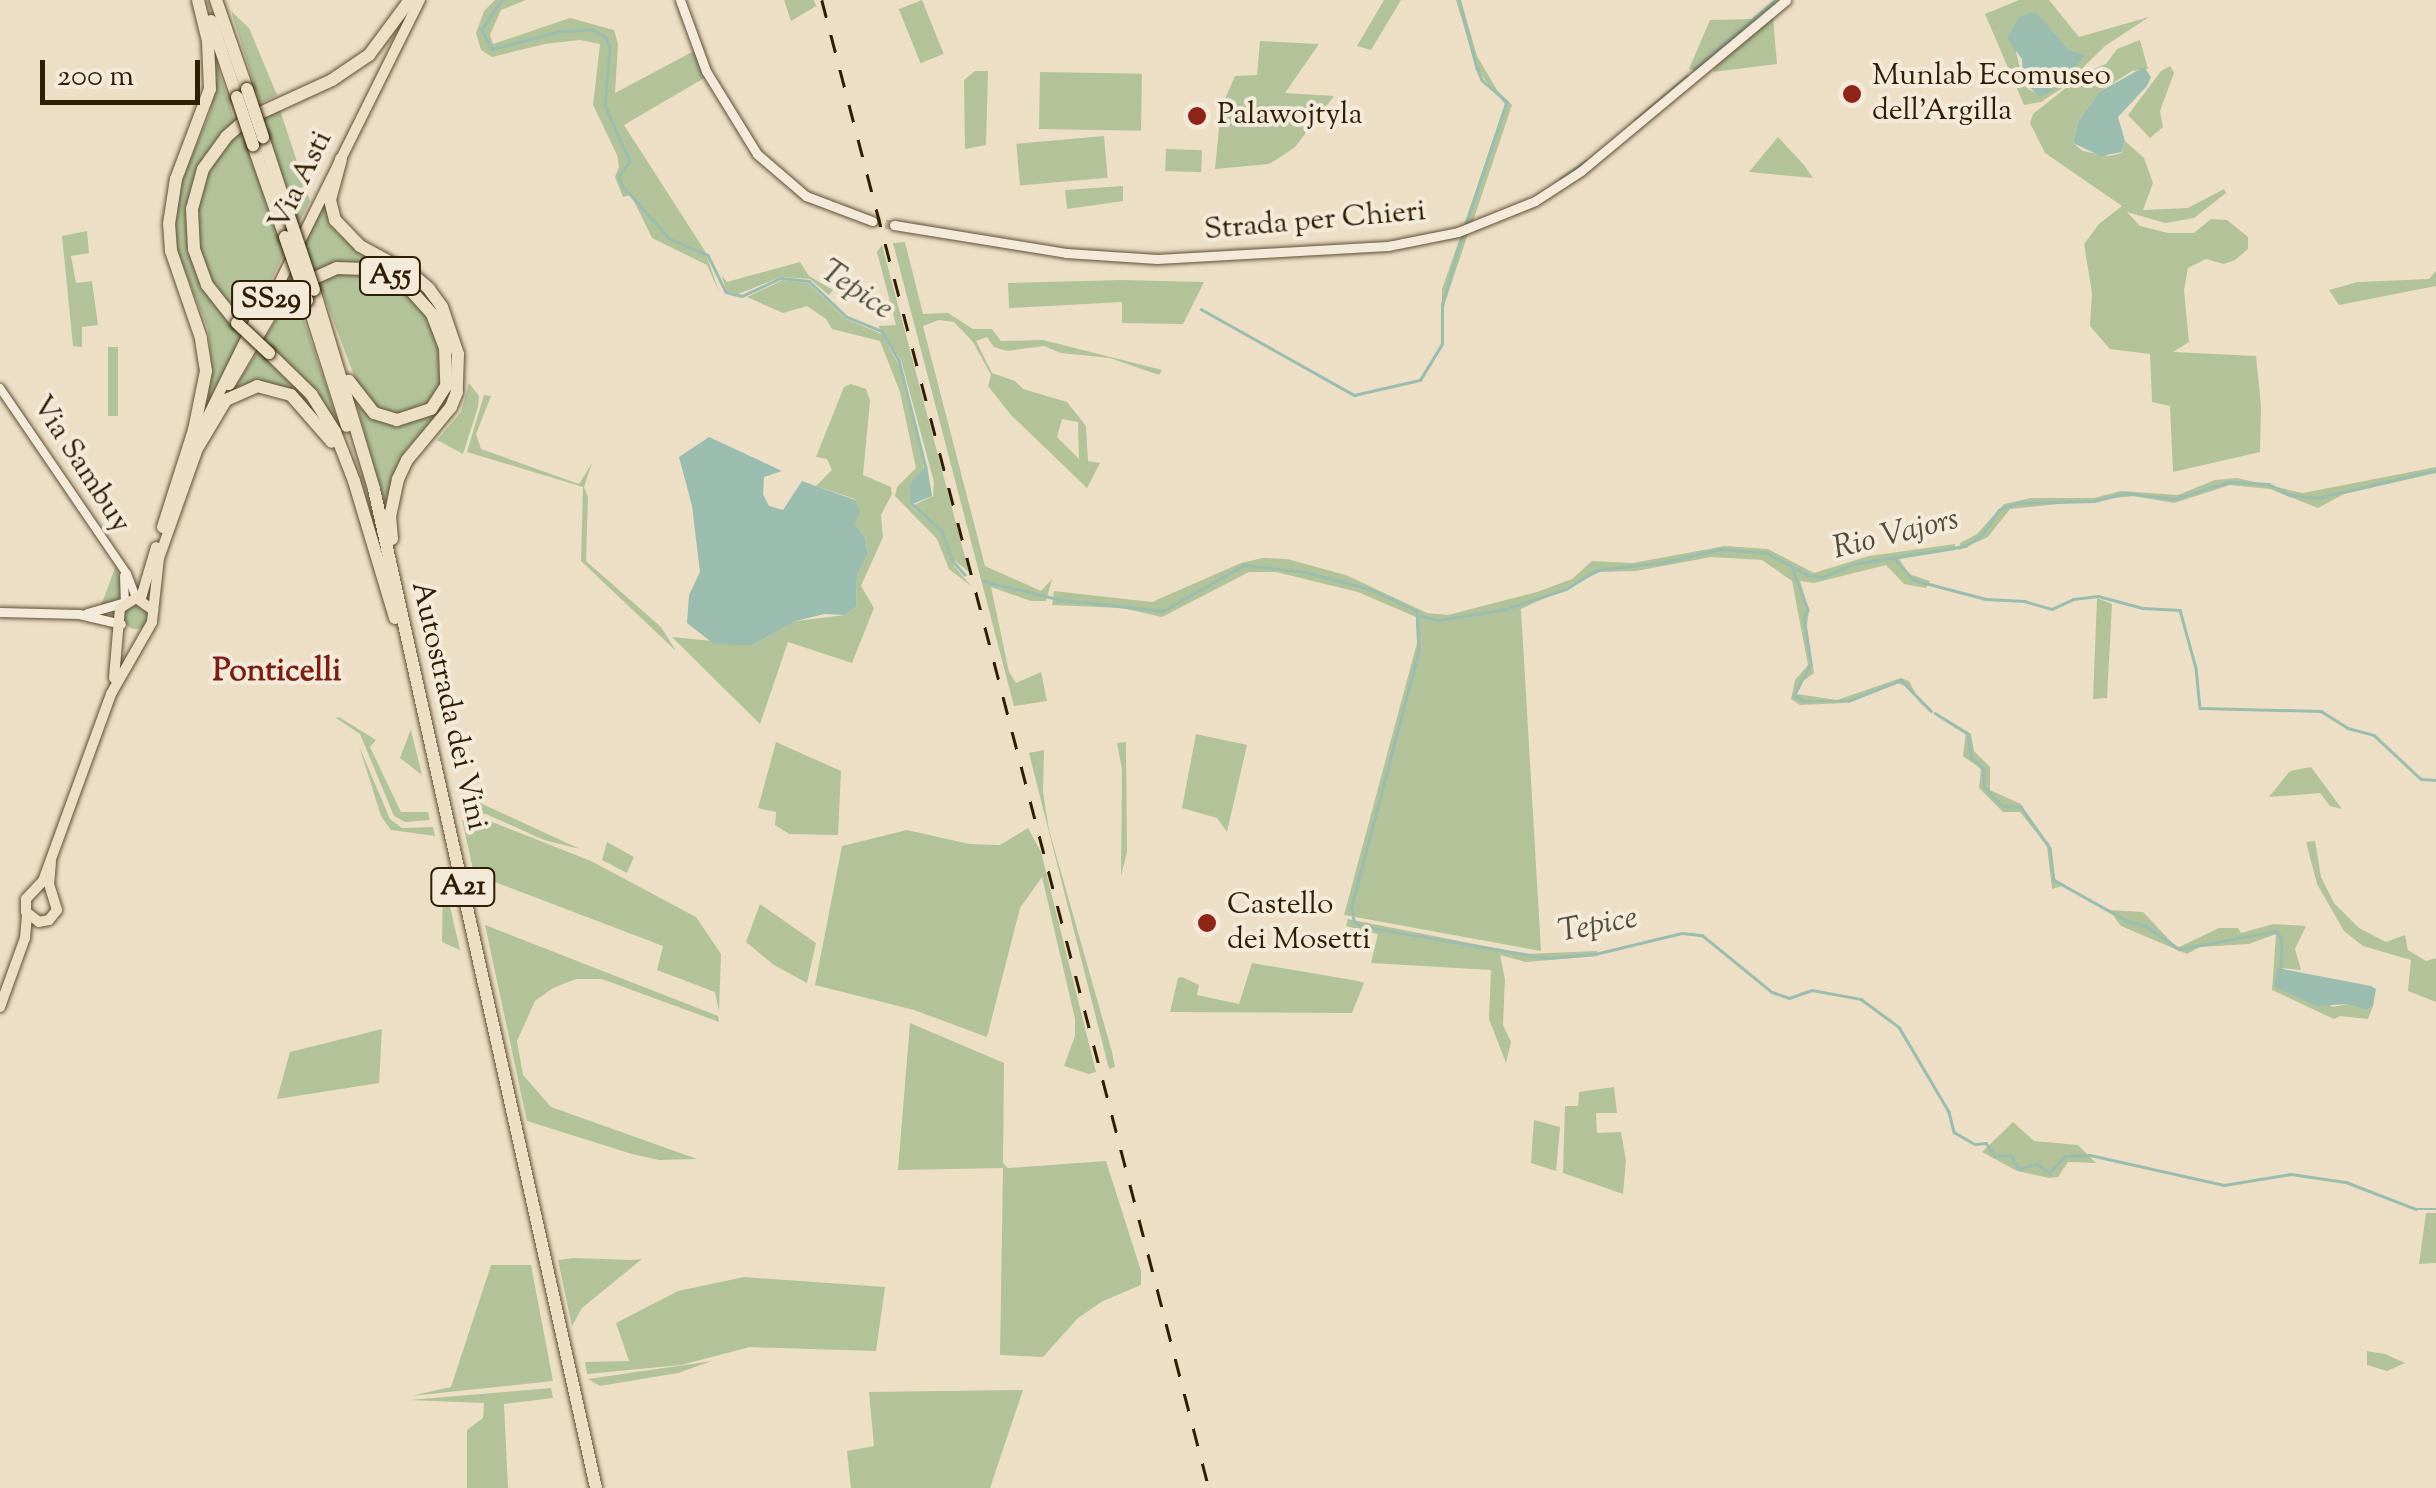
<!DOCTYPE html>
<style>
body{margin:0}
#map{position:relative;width:2436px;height:1488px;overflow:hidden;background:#ecdfc6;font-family:"Sorts Mill Goudy",serif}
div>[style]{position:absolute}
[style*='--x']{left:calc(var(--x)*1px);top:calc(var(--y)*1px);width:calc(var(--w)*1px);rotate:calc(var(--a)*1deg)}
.green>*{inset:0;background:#b2c39a;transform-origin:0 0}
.round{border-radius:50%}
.water>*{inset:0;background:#9abdaf}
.stream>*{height:2.5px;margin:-1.25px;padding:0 1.25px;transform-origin:1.25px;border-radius:1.25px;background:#9abdaf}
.secondary-tunnel>*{height:9px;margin-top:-4.5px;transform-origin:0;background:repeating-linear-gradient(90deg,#c6b89f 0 9px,transparent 0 13.5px)}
.roads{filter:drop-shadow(0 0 2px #5f4e34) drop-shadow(0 0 2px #5f4e34)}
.tertiary>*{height:8px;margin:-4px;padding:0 4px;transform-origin:4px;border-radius:4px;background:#f3eada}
.secondary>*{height:9px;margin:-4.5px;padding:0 4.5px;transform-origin:4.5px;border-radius:4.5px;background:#f3eada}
.primary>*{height:10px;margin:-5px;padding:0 5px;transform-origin:5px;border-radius:5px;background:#ecdfc6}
.motorway>*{height:12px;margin:-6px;padding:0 6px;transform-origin:6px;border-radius:6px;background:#ecdfc6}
.rail>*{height:2.5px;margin-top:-1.25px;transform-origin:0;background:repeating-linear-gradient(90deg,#301e03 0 18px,transparent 0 36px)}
.bridges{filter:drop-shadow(0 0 2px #301e03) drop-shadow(0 0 2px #301e03)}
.motorway-bridge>*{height:12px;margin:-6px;padding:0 6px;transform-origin:6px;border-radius:6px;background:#ecdfc6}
.dots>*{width:28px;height:28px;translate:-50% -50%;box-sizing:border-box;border:5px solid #f3eada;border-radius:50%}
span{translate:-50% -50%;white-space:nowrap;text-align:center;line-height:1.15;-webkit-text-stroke:8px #f3eada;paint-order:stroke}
.shield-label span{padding:2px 8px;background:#f3eada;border:2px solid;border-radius:8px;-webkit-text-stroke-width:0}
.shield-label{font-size:28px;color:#301e03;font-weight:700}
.poi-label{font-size:30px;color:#301e03}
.left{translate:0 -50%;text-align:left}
.street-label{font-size:30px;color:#301e03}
.water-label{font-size:32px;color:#504e37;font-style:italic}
.neighbourhood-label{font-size:32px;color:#7a1f14;font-weight:700}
.scale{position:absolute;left:40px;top:60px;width:160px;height:45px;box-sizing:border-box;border:5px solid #301e03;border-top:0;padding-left:12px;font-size:30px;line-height:35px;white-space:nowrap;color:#301e03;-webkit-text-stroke:8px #f3eada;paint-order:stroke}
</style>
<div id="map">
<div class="green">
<div style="clip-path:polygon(495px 0,526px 0,501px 10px,490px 35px,493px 44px,570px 18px,614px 30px,618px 44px,615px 93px,694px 51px,706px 77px,624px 125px,705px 251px,719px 292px,707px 265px,652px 238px,631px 195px,623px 197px,615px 177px,619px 167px,617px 155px,593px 105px,600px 44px,580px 40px,545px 44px,492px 57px,481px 50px,476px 33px,484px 11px)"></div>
<div style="clip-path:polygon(784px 0,814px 0,816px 6px,791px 21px)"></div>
<div style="left:922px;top:0;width:58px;height:25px;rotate:68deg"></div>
<div style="clip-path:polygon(1384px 0,1401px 0,1371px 50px,1357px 46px)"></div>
<div style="clip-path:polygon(1456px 0,1461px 0,1477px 56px,1497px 90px,1512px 105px,1472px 224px,1464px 225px,1505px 104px,1477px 70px)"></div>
<div style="clip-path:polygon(evenodd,2019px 0,2049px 0,2079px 37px,2149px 17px,2105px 46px,2062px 88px,2041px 102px,2024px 105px,1985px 14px,2019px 0,2038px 15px,2069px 50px,2084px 55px,2035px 92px,2028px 89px,2022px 77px,2016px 52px,2038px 15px)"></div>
<div style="clip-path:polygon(231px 11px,249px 28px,277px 95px,260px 103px)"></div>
<div style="clip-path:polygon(1773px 18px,1777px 64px,1713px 72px,1717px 65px)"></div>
<div style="clip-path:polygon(1752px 19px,1693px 70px,1689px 69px,1710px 20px)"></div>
<div style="clip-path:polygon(2140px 40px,2148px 69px,2132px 71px,2099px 92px,2078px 122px,2073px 143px,2083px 151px,2109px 156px,2122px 153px,2125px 141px,2144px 158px,2153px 183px,2143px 210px,2188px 208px,2224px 189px,2226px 193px,2194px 218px,2165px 223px,2127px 212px,2140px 226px,2168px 233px,2194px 233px,2211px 219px,2227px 220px,2248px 237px,2248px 249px,2235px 260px,2224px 264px,2206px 259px,2188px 268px,2184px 290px,2189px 342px,2173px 352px,2256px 356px,2261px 406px,2260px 452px,2173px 472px,2170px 406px,2152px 402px,2150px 354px,2110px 349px,2090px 326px,2092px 293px,2084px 244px,2099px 224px,2122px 206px,2045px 153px,2030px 123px,2033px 114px,2086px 72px,2106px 64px,2117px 49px)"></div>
<div style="clip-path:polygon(1260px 41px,1319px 44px,1285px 93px,1334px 96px,1295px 147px,1282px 156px,1269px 164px,1215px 169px,1221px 108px,1235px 76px,1257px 75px)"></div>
<div style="clip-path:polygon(217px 64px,235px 123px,191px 193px,196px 265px,243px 335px,207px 409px,211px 357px,208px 329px,178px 253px,174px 231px,179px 186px,210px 113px)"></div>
<div style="clip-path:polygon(2170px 66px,2174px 73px,2160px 111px,2163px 127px,2150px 138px,2128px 115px,2161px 71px)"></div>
<div style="clip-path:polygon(975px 71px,988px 71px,986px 145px,965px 149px,964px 80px)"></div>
<div style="left:1040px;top:72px;width:102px;height:57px;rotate:1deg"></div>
<div style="clip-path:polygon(279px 107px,310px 201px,248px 327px,214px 291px,194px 230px,205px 174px,227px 140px)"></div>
<div style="left:1104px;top:136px;width:42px;height:88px;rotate:85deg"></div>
<div style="clip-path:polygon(1778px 137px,1803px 164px,1813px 178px,1749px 172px)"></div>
<div style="left:1166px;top:149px;width:36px;height:22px;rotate:2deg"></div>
<div style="clip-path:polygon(1123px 186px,1123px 201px,1067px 209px,1065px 190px)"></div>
<div style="clip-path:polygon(326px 201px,337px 233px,415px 280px,446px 321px,457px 374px,448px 406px,406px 450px,392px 477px,386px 510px,357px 405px,377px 421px,395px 424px,422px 419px,445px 399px,453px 363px,441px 321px,414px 285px,351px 265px,278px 297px)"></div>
<div style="clip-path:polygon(87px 231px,89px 253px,71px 256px,76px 283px,92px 281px,98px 325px,82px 327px,82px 347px,73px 346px,62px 236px)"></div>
<div style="clip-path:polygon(1468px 234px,1445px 303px,1442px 320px,1442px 289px,1461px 235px)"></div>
<div style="clip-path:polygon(evenodd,905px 242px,923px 314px,948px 313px,973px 329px,992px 329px,1001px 341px,1043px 340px,1162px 370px,1159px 375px,1110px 358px,1061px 353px,1044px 346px,1007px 351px,994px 347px,987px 337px,976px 341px,992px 373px,1015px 381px,1023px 389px,1067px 402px,1086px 426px,1088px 461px,1100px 463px,1087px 488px,1011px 415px,988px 386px,991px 375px,973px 342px,954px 322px,939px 320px,923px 326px,985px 566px,1041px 591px,1052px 579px,1046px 601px,1031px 601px,991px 587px,1009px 672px,1016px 683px,1041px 672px,1047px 701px,1014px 706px,893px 243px,905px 242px,1062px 419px,1078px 422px,1079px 459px,1057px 437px,1062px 419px)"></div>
<div style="clip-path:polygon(882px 245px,969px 572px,954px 560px,943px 531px,914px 505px,933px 496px,934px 482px,901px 360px,878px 326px,896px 325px,877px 252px)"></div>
<div style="clip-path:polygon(800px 262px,809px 276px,833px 290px,829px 295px,810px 279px,781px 277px,738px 294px,727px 291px,721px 275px,727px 282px)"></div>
<div style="clip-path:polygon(347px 271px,377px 274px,417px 298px,439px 340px,444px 378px,427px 407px,401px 417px,371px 406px,362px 397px,322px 290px,298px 303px,356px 474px,333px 421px,262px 342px,293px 293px,319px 277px)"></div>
<div style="clip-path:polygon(2436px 271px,2436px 286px,2339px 305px,2329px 290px,2358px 282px,2429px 279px)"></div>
<div style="clip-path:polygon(783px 280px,808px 283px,846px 319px,882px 334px,901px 369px,922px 453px,924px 471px,909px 485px,910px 505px,941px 532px,954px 566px,971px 586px,949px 569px,937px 539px,895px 496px,897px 487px,916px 468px,900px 392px,880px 341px,832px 329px,826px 319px,807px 306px,783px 313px,747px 297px)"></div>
<div style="clip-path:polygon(1122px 280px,1204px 282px,1183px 324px,1122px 323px,1122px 302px,1009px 308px,1008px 283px)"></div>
<div style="left:108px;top:347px;width:10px;height:69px"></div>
<div style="clip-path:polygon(259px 350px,310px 397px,328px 430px,287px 389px,229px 396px)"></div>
<div style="clip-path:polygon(469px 383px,479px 396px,478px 407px,463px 454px,437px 440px,461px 412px)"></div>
<div style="clip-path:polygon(851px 384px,866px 389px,870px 401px,863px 475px,891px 487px,892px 494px,881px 515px,883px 537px,861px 586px,874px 608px,852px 663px,788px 642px,760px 724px,672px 637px,753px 645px,796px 621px,845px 615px,856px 607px,857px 575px,868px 554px,865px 537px,854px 523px,855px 499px,816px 486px,832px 470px,827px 459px,816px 457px,844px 387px)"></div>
<div style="clip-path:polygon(484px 395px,491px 396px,476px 434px,481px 449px,579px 484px,592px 463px,584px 487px,588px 497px,586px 561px,661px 627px,676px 651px,581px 561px,583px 487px,467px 452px)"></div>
<div style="clip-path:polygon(2436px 467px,2436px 473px,2344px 494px,2318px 508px,2270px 489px,2230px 485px,2174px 503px,2134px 496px,2010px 509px,1988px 537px,1959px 550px,1960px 543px,1977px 534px,2004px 504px,2031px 498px,2094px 498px,2121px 491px,2178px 495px,2215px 480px,2237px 478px,2303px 493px)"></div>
<div style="clip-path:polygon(1955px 544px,1955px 550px,1899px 559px,1909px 574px,1930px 581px,1926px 588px,1904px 584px,1886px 565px,1814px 583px,1800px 581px,1809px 610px,1807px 626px,1814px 673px,1803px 681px,1797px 694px,1837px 700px,1901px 678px,1909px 681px,1922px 706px,1909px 687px,1894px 682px,1846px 703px,1800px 705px,1791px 699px,1795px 680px,1808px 665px,1792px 581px,1762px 560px,1711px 557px,1636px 571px,1600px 572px,1521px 609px,1541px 951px,1344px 915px,1417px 643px,1416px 617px,1358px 592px,1276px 572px,1249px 572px,1162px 617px,1122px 608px,1052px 605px,1054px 591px,1152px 602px,1241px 563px,1263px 558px,1287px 559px,1346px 575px,1427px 613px,1448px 615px,1537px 592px,1572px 579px,1592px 561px,1633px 563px,1725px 546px,1768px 549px,1814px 573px,1869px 556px)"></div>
<div style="clip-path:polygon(116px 565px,124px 592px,115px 602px,101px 606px)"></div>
<div style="clip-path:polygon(2097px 598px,2112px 604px,2107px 698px,2093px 699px)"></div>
<div class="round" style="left:123px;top:603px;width:26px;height:26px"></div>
<div style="clip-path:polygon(339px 717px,376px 740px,370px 747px,401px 812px,428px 812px,430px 820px,405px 822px,394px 816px,360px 734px,336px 718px)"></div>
<div style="clip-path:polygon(411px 729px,411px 730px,422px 775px,400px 758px)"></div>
<div style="clip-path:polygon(1966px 732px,1971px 734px,1974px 751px,1990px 767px,1990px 790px,2021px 804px,2038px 834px,2049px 843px,2055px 879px,2066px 885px,2052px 889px,2047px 846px,2020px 812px,2003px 812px,1979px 788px,1981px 769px,1963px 756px)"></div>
<div style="clip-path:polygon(1196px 734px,1247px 745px,1227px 832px,1217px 818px,1182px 808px)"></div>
<div style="clip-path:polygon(776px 742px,841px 771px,838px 835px,789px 834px,775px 825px,776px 812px,758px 808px)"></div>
<div style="clip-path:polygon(1126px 742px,1127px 852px,1121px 876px,1122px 769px,1117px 743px)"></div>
<div style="clip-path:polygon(359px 746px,390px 819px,402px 828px,433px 827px,435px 836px,391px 830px,381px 816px)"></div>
<div style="clip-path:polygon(1044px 750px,1043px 792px,1049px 830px,1112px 1052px,1115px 1067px,1109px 1069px,1029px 753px)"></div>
<div style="clip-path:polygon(2311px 767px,2342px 809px,2330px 806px,2320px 793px,2269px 797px,2290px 771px)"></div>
<div style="clip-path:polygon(465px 800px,476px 801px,580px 849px,544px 840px,486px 814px,461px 813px)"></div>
<div style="clip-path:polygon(482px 818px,591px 861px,696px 917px,721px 954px,719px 1012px,715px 992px,657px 970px,663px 946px,474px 874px,462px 820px)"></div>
<div style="clip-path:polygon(1028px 828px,1041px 852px,1096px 1072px,1089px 1074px,1064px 1066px,1075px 1036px,1075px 1019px,1042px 877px,1020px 908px,987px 1037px,914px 1010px,815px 985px,842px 846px,907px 830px,969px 844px,1000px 845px)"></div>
<div style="clip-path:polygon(2315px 841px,2321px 877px,2334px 903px,2359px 928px,2386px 942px,2405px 935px,2408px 950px,2426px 961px,2436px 958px,2436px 1002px,2408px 991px,2411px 960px,2363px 946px,2344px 931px,2317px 884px,2306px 842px)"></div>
<div style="clip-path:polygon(607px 842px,634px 857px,627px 873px,602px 860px)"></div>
<div style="clip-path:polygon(443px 876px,460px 950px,442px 942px)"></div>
<div style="clip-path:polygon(760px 904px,816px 943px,807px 983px,774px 965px,746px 942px)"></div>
<div style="clip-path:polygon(2109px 910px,2143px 912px,2177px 948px,2219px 928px,2238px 928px,2241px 933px,2273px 924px,2306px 926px,2295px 949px,2301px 970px,2281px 968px,2333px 1007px,2348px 1004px,2367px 1010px,2373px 1006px,2368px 1019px,2340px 1016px,2334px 1019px,2272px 990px,2276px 934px,2249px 944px,2200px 947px,2187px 954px,2121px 926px)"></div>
<div style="clip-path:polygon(1348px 919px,1525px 954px,1597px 951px,1598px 956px,1526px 962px,1500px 955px,1505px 979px,1503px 1025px,1511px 1042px,1506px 1063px,1489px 1019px,1491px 970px,1371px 963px,1378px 934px,1346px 926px)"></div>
<div style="clip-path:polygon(485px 925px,718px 1016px,719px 1022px,602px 979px,576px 979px,553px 988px,535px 1001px,517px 1041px,523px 1075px,551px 1107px,697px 1159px,659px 1160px,632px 1154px,527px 1121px)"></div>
<div style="clip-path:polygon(1252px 963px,1358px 981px,1364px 983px,1352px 1013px,1170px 1012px,1178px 978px,1182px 977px,1199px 985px,1197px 995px,1239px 1004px)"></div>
<div style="clip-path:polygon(910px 1023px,1004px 1063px,1003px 1163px,1008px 1168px,1106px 1161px,1141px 1271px,1141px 1285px,1103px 1301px,1078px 1318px,1043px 1357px,1000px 1355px,1003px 1168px,898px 1170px)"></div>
<div style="clip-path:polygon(382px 1029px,379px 1083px,277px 1099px,290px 1052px)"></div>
<div style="clip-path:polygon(1614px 1087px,1617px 1113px,1596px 1113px,1597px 1133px,1621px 1132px,1626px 1161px,1623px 1194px,1563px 1173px,1565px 1106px,1578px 1106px,1579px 1092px)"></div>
<div style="clip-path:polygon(1534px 1120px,1560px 1127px,1556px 1171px,1531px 1163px)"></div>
<div style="clip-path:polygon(2013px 1122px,2034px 1141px,2078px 1145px,2096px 1163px,2068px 1162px,2058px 1177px,2049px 1178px,2017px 1171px,1982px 1152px)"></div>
<div style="clip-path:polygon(2426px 1213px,2436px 1213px,2436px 1263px,2419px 1264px)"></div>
<div style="clip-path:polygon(573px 1258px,631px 1260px,642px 1259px,582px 1308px,572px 1326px,558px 1260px)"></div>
<div style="clip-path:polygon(491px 1265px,531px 1265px,553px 1381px,411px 1396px,451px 1387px)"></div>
<div style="clip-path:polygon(744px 1277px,885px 1287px,876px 1351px,750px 1347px,681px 1365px,587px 1374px,585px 1362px,629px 1361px,616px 1323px,678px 1291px)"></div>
<div style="clip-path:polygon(2367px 1351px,2385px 1354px,2405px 1363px,2387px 1371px,2367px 1365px)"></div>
<div style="clip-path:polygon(712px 1361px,678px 1373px,600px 1386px,588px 1379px)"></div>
<div style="clip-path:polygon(551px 1388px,553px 1398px,504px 1404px,508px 1488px,467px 1488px,467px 1430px,483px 1418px,484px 1403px,410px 1400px)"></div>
<div style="clip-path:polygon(1023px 1390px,990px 1488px,851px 1488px,847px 1451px,874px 1446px,869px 1392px)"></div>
</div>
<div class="water">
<div style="clip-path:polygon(2029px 13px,2038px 14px,2069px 50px,2085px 55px,2062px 84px,2041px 97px,2023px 82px,2022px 59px,2007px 38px,2019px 17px)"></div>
<div style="clip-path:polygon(2144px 67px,2151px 77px,2147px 86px,2118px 117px,2125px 141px,2122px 152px,2101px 156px,2073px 143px,2078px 122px,2099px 92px)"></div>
<div style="clip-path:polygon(709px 437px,782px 471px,764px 477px,763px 494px,769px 506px,783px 510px,802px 481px,855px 500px,860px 511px,855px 524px,865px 537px,868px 554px,857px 575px,856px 607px,845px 615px,824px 614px,796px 621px,753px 645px,714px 644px,687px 623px,689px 595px,700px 572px,692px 506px,679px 457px)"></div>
<div style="clip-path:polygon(927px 465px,932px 496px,910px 505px,909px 485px)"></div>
<div style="clip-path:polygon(2277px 968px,2371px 986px,2376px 989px,2373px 1006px,2367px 1010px,2347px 1004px,2316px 1006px,2274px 986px)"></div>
</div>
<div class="stream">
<div style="--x:502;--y:0;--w:36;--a:124"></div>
<div style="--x:482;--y:30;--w:21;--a:62"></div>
<div style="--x:492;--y:49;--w:71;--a:-14.6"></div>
<div style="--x:561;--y:31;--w:32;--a:-2"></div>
<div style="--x:593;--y:30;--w:13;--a:27"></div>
<div style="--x:605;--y:36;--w:12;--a:66"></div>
<div style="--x:610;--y:47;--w:58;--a:94.9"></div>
<div style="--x:605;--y:105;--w:62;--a:66.3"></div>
<div style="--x:630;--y:162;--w:18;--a:128"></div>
<div style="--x:619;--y:176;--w:9;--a:72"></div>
<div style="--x:622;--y:185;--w:72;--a:48.4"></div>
<div style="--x:670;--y:239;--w:41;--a:22.8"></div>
<div style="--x:708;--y:255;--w:41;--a:64.1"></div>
<div style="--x:726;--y:292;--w:16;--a:14"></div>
<div style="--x:742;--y:296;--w:43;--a:-24.8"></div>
<div style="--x:781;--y:278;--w:28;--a:6"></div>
<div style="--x:809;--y:281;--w:52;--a:43.5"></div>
<div style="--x:847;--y:317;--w:38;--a:22"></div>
<div style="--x:882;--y:331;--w:34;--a:60"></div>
<div style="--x:899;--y:360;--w:111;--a:76"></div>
<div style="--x:1459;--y:0;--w:70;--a:75.2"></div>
<div style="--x:1477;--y:68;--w:13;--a:67"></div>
<div style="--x:1482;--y:80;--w:33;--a:41"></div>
<div style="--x:1507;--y:102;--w:130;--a:108.4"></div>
<div style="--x:1694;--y:69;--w:106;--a:-40.4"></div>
<div style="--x:1635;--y:120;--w:68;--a:-40.2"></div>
<div style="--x:1560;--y:179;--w:32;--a:-35"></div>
<div style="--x:1201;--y:309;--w:176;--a:29.3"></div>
<div style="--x:1354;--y:395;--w:58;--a:-12.8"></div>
<div style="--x:1411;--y:382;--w:9;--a:-13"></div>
<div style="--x:1420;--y:380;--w:42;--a:-58.6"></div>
<div style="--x:1442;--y:344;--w:40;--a:-90"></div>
<div style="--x:1442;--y:304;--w:72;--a:-73.8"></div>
<div style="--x:911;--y:503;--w:42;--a:42.1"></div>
<div style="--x:942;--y:531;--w:32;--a:70"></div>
<div style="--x:953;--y:561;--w:18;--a:49"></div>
<div style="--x:1894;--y:558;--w:30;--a:48"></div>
<div style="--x:1914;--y:580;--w:74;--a:14.8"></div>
<div style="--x:1986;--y:599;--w:38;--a:3"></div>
<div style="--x:2024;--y:601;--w:29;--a:16"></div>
<div style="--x:2052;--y:609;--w:23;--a:-25"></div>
<div style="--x:2073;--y:599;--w:25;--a:-7"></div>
<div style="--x:2098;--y:596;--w:47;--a:14.9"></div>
<div style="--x:2143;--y:608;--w:37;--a:3"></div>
<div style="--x:2180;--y:610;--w:60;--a:74.6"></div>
<div style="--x:2196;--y:668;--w:40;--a:84.3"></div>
<div style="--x:2200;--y:708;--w:121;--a:1.4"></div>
<div style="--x:2321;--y:711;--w:32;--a:32"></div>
<div style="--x:2348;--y:728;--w:27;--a:15"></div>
<div style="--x:2374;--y:735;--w:64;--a:43.1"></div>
<div style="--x:2421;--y:779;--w:15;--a:4"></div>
<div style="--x:1793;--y:570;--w:43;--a:69.4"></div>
<div style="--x:1808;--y:610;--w:10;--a:114"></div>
<div style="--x:1804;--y:619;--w:46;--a:81.2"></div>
<div style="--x:1811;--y:664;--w:36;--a:118"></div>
<div style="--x:1794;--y:696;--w:12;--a:24"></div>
<div style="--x:1805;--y:701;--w:43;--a:0"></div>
<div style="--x:1848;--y:701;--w:57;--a:-21.6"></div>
<div style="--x:1901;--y:680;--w:43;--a:45.9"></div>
<div style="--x:983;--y:581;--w:81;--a:13.5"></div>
<div style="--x:1062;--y:600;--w:102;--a:6.2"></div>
<div style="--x:1163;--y:611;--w:93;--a:-29.6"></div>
<div style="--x:1244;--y:565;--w:62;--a:6.4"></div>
<div style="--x:1306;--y:572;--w:66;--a:14.9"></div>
<div style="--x:1370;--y:589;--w:52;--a:25.1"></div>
<div style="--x:1417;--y:611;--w:40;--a:87.1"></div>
<div style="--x:1419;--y:651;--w:265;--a:104.7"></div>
<div style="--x:1352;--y:907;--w:14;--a:82"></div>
<div style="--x:1354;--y:921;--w:8;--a:40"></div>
<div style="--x:1360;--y:926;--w:190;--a:9.7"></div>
<div style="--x:1547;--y:958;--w:48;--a:-4.8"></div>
<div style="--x:1595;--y:954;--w:89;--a:-13.6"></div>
<div style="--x:1682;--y:933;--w:20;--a:6"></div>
<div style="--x:1702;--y:935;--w:90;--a:39.2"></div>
<div style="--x:1772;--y:992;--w:18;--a:19"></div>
<div style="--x:1789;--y:998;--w:24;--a:-19"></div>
<div style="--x:1812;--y:990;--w:50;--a:10.4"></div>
<div style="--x:1861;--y:999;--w:47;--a:36.4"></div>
<div style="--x:1899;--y:1027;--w:99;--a:59.5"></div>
<div style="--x:1949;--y:1112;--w:21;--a:76"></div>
<div style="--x:1954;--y:1132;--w:24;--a:30"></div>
<div style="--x:1975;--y:1144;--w:11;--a:-5"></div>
<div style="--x:1986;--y:1143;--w:16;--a:55"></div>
<div style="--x:1995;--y:1156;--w:16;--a:-4"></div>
<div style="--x:2011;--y:1155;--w:16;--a:60"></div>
<div style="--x:2019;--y:1169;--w:19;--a:-18"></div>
<div style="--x:2037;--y:1163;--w:16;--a:40"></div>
<div style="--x:2049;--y:1173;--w:23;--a:-47"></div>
<div style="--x:2065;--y:1156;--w:25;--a:-2"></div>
<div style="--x:2090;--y:1155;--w:137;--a:12.6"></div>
<div style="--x:2224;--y:1185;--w:68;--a:-9.3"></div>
<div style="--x:2291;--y:1174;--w:56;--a:8.3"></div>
<div style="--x:2346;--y:1182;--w:75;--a:21.1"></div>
<div style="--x:2416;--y:1209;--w:20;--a:0"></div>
<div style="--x:1420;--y:616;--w:19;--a:12"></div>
<div style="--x:1439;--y:620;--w:68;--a:-9.3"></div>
<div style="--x:1506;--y:609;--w:63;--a:-18.4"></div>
<div style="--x:1566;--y:589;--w:36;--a:-32"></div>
<div style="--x:1596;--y:570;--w:69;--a:-6.6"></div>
<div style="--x:1665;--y:562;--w:57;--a:-13.1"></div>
<div style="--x:1721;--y:549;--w:46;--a:5"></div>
<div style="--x:1767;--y:553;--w:47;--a:28.2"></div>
<div style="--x:1808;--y:575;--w:15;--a:8"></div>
<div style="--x:1823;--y:577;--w:34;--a:-23"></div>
<div style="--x:1854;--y:564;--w:112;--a:-9.2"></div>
<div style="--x:1965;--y:546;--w:20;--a:-33"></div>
<div style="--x:1982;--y:535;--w:30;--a:-56"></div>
<div style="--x:1999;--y:510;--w:19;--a:-21"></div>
<div style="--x:2017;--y:503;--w:77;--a:-1.5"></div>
<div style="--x:2094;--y:501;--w:32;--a:-14"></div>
<div style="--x:2125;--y:493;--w:49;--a:7"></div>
<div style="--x:2174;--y:499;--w:58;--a:-17.2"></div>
<div style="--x:2229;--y:482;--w:40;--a:2.9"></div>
<div style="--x:2269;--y:484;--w:24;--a:28"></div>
<div style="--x:2290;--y:495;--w:27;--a:6"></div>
<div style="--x:2317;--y:498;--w:122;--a:-13.2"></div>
<div style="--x:1935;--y:713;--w:39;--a:32"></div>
<div style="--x:1968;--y:734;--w:24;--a:81"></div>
<div style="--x:1972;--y:758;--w:16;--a:43"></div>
<div style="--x:1984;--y:769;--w:17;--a:90"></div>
<div style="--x:1984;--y:786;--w:11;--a:49"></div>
<div style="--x:1991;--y:794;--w:17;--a:45"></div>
<div style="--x:2003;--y:806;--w:18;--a:3"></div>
<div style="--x:2021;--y:807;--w:50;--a:54.7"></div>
<div style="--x:2050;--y:848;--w:32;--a:83"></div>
<div style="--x:2054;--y:880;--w:86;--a:29.2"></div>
<div style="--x:2129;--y:922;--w:16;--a:11"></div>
<div style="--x:2145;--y:925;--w:42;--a:35.2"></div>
<div style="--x:2179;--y:949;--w:98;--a:-10.6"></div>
<div style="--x:2275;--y:931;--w:10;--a:45"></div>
<div style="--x:2282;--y:938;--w:30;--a:92"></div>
</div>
<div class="secondary-tunnel">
<div style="--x:872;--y:221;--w:22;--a:10"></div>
</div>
<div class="roads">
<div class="tertiary">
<div style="--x:0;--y:388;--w:225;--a:55.7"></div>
<div style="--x:127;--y:574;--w:26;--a:69"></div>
<div style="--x:124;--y:576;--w:25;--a:88"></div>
</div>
<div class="secondary">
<div style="--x:680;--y:0;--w:76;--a:69.9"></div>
<div style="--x:706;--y:71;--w:97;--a:58.4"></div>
<div style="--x:757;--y:154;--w:65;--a:40.6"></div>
<div style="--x:806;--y:196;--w:71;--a:20.7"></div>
<div style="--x:894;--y:225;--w:174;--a:9.2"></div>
<div style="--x:1066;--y:253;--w:91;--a:3.8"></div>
<div style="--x:1157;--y:259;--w:231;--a:-3.2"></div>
<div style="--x:1388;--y:246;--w:71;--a:-11.3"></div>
<div style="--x:1458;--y:232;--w:83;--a:-21.9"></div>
<div style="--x:1535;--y:201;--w:55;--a:-33.1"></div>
<div style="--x:1581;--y:171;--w:267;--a:-39.8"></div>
<div style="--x:0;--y:612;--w:79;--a:1.5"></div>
<div style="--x:79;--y:614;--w:43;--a:13.4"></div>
<div style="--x:87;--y:613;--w:37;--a:-16"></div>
</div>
<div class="primary">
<div style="--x:260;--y:322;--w:360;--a:-63.6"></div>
<div style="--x:197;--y:438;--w:138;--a:-63.8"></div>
<div style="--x:141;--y:598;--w:53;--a:-73.6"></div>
<div style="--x:114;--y:678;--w:70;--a:-85.1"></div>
<div style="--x:120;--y:608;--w:19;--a:-32"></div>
<div style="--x:136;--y:598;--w:21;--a:35"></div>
<div style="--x:51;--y:862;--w:22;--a:95"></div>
<div style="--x:49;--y:884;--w:27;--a:73"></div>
<div style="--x:57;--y:910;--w:13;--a:129"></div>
<div style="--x:49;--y:920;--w:10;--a:169"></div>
<div style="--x:39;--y:922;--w:16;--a:-142"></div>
<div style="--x:26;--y:912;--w:13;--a:-90"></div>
<div style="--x:26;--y:899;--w:25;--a:-47"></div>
<div style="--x:43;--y:881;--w:199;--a:-70"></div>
<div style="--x:111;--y:694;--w:83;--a:-60.3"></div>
<div style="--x:152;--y:622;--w:64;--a:-83.8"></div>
<div style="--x:159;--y:558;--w:125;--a:-70.4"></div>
<div style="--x:0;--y:1007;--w:73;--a:-70.1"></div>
<div style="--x:25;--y:938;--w:23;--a:-85"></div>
</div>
<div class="motorway">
<div style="--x:216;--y:0;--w:94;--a:70.8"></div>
<div style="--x:211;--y:21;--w:80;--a:71.1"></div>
<div style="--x:263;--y:137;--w:80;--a:71.8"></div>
<div style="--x:253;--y:145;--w:97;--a:70.8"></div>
<div style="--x:341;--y:159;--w:42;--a:105"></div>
<div style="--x:330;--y:200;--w:21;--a:76"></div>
<div style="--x:335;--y:220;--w:36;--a:46"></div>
<div style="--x:360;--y:246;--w:59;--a:28.3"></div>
<div style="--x:412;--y:274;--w:23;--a:41"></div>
<div style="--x:429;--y:289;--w:22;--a:54"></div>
<div style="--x:442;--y:307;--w:50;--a:71.2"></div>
<div style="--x:458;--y:354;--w:38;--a:92"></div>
<div style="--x:457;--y:392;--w:16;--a:112"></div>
<div style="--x:451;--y:407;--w:69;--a:129.7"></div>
<div style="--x:407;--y:460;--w:21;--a:115"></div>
<div style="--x:398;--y:479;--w:38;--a:102"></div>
<div style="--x:390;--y:516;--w:23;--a:85"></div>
<div style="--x:314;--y:290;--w:208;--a:73.2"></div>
<div style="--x:374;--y:489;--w:1023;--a:77.47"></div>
<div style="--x:307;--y:300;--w:132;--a:72.4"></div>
<div style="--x:237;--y:323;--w:48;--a:-128.3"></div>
<div style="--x:207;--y:285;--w:38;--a:-110"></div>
<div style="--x:194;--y:249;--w:40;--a:-92.9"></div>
<div style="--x:192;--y:209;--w:41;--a:-74.6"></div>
<div style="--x:203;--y:169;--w:39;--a:-54"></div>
<div style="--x:226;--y:137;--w:28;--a:-41"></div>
<div style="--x:247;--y:119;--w:94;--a:-24.6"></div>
<div style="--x:332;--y:80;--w:45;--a:-34"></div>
<div style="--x:369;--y:55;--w:69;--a:-53.3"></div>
<div style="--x:269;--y:353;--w:59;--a:44.3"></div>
<div style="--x:311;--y:394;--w:45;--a:57.7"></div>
<div style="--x:335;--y:432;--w:53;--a:68.8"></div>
<div style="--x:354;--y:481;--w:143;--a:73.3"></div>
<div style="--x:229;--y:384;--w:92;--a:-59.3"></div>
<div style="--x:276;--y:305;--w:23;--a:-47"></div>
<div style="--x:292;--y:288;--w:49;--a:-24"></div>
<div style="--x:337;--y:268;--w:35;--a:2"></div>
<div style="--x:372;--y:269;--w:38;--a:25"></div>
<div style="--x:406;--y:285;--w:39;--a:48"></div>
<div style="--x:432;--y:314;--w:36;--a:69"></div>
<div style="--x:445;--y:348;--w:38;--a:88"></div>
<div style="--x:446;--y:386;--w:27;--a:123"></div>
<div style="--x:431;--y:409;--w:36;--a:162"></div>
<div style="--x:397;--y:420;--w:24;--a:-163"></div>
<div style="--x:374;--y:413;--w:41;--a:-128"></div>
<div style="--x:198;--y:447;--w:55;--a:-59.2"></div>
<div style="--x:226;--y:400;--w:34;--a:-24"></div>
<div style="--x:257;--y:386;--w:35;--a:15"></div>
<div style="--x:291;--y:395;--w:62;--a:48.9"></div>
<div style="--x:163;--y:527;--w:102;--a:-72.3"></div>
<div style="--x:194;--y:430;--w:60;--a:-78.5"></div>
<div style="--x:206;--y:371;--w:33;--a:-99"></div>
<div style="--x:201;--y:338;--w:92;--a:-109"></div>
<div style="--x:171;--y:251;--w:27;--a:-94"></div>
<div style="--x:169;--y:224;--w:46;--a:-81.2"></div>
<div style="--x:176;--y:179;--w:96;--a:-69.3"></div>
<div style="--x:210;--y:89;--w:48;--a:-92.4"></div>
<div style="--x:208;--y:41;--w:42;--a:-103.7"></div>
</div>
</div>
<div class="rail">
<div style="--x:822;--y:0;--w:1538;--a:75.42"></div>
</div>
<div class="bridges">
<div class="motorway-bridge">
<div style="--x:247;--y:89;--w:51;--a:71.6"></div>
<div style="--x:237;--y:97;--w:51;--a:71.6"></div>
<div style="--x:288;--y:213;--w:81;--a:71.3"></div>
<div style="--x:285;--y:237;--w:67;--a:70.8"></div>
<div style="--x:237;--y:323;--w:44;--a:43.2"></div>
</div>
</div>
<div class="dots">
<div style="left:1852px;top:94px;background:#8f2418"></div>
<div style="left:1197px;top:116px;background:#8f2418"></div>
<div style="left:1207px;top:923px;background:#8f2418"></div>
</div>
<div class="shield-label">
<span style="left:390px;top:276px">A55</span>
<span style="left:271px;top:300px">SS29</span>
<span style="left:463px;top:887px">A21</span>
</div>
<div class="poi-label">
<span class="left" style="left:1872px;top:94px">Munlab Ecomuseo<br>dell'Argilla</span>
<span class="left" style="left:1217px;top:116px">Palawojtyla</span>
<span class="left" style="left:1227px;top:923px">Castello<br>dei Mosetti</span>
</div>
<div class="street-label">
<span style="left:302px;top:181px;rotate:-64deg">Via Asti</span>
<span style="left:1315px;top:222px;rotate:-5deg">Strada per Chieri</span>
<span style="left:80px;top:465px;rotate:57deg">Via Sambuy</span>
<span style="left:448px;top:706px;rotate:77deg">Autostrada dei Vini</span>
</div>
<div class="water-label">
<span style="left:856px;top:291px;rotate:34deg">Tepice</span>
<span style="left:1896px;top:535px;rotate:-14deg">Rio Vajors</span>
<span style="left:1598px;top:926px;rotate:-11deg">Tepice</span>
</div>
<div class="neighbourhood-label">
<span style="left:277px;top:672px">Ponticelli</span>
</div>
<div class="scale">200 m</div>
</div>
